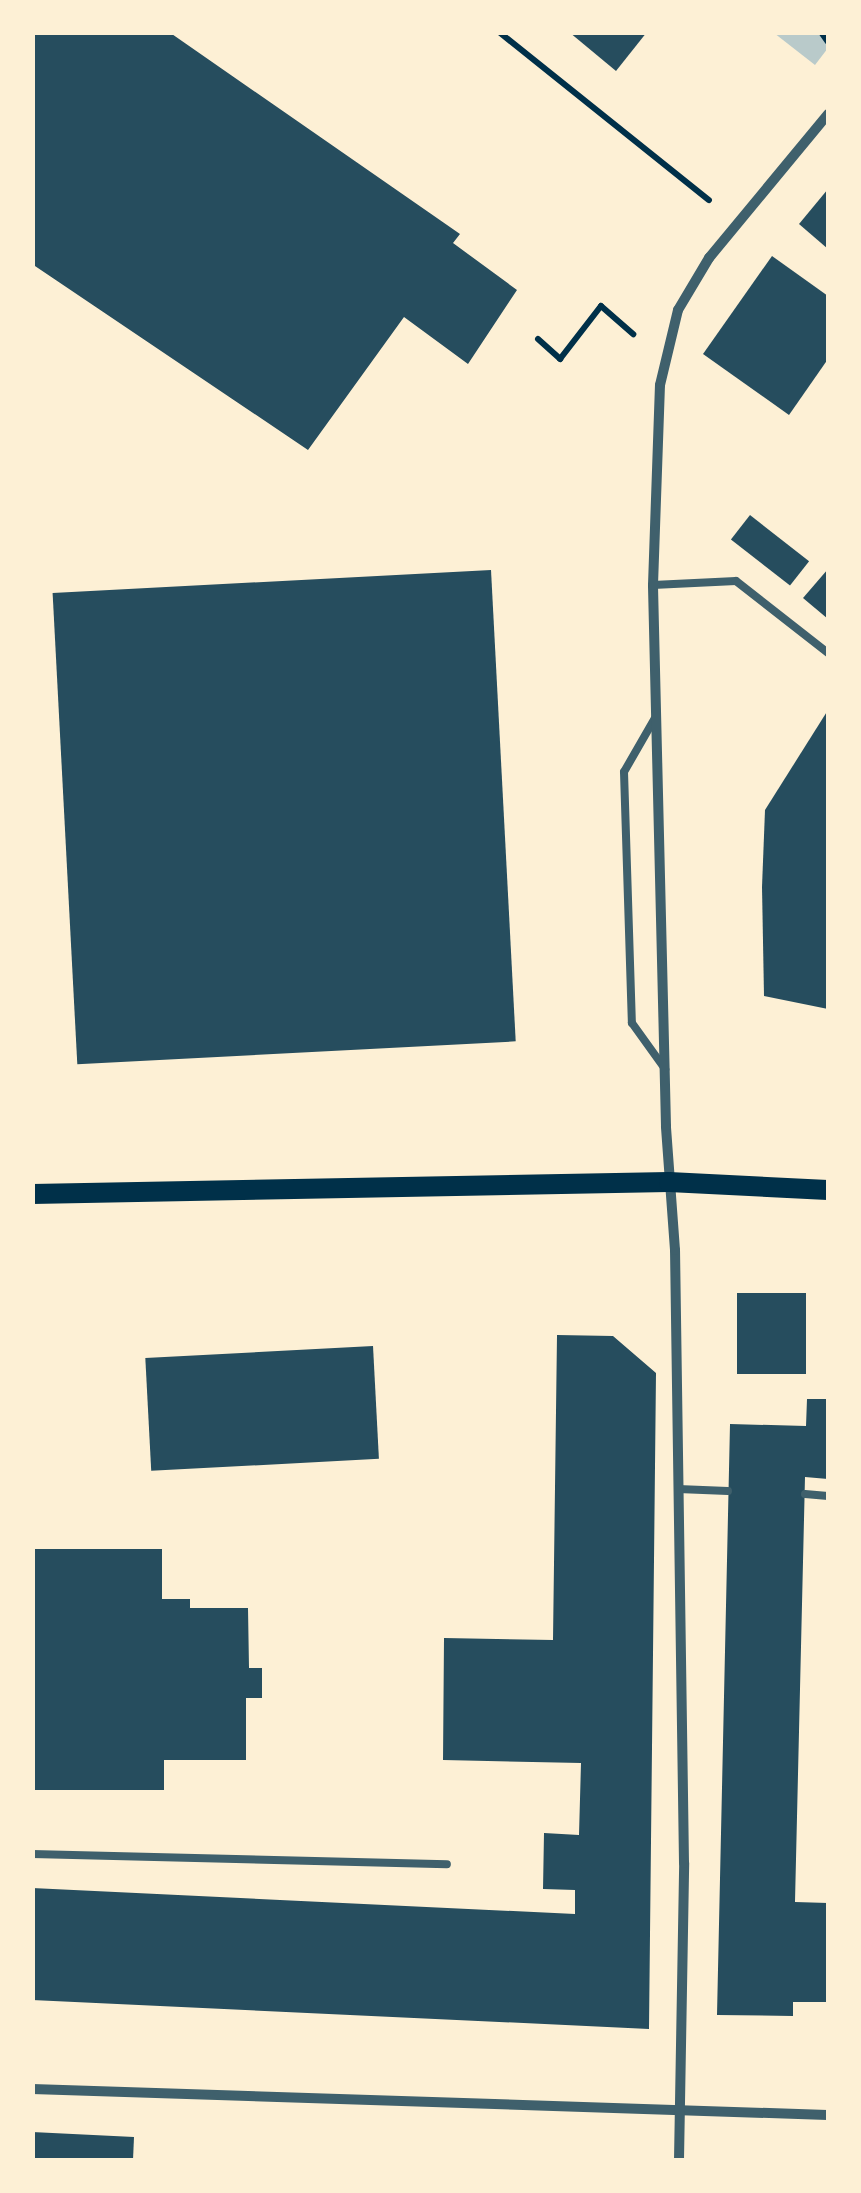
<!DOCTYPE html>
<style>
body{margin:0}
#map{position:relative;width:861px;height:2193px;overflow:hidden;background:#fdf0d5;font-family:"Source Sans 3",sans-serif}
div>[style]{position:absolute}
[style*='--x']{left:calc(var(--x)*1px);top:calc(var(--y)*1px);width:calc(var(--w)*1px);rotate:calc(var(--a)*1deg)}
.green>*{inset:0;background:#b9caca}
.building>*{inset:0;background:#264d5e;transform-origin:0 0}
.path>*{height:6px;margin:-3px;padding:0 3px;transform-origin:3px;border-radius:3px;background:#003049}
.service>*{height:8px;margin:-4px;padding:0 4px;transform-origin:4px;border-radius:4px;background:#3f606c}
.minor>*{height:10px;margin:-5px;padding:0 5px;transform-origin:5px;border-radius:5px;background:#3f606c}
.secondary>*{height:20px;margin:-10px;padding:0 10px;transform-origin:10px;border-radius:10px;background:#003049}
span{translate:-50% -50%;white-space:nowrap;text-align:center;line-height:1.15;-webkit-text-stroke:9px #fdf0d5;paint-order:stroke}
.frame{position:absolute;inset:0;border:35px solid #fdf0d5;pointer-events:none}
</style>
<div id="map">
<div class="green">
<div style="clip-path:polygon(774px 33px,828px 33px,828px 48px,815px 65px)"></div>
</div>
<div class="building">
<div style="clip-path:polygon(32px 32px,169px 32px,460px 234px,453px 243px,517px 290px,468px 364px,404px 317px,308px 450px,32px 264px)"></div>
<div style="clip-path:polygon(569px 32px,647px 32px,616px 71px)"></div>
<div style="clip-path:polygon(828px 189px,828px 249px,799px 224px)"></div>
<div style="clip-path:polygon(772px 256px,828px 296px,828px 359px,789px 415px,703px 354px)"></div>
<div style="left:750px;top:515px;width:75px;height:31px;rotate:38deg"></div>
<div style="clip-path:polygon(828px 569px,828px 619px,803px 598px)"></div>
<div style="left:491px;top:570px;width:472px;height:439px;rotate:87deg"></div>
<div style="clip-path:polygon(828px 710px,828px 1009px,764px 996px,762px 887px,765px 810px)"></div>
<div style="left:737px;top:1293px;width:69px;height:81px"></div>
<div style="clip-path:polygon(557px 1335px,613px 1336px,656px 1373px,649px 2029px,32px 2000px,32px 1888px,575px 1914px,575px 1890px,543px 1889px,544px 1833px,579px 1835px,581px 1763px,443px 1760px,444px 1638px,553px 1640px)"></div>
<div style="left:373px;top:1346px;width:113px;height:228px;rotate:87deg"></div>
<div style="clip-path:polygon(807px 1399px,828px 1399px,828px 1479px,805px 1477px,795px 1902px,828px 1903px,828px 2002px,793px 2002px,793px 2016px,717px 2015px,730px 1424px,806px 1426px)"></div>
<div style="clip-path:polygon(32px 1549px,162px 1549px,162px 1599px,190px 1599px,190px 1608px,248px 1608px,249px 1668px,262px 1668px,262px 1698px,246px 1698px,246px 1760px,164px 1760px,164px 1790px,32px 1790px)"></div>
<div style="clip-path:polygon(32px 2132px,134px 2137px,133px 2160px,32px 2160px)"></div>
</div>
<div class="path">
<div style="--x:499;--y:32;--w:269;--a:38.7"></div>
<div style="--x:821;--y:32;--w:12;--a:55"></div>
<div style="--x:538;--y:339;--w:30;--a:42"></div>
<div style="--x:560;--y:359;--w:67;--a:-52.3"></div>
<div style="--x:601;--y:306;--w:43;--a:41.2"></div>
</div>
<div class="service">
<div style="--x:653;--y:585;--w:83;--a:-2.8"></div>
<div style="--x:736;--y:581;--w:117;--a:38"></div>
<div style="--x:655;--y:718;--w:62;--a:119.9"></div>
<div style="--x:624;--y:772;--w:251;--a:88.2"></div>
<div style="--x:632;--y:1023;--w:57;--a:54.3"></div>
<div style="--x:678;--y:1489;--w:50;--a:2.3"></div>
<div style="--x:805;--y:1494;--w:23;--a:5"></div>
<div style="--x:32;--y:1854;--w:415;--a:1.4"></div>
</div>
<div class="minor">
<div style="--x:32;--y:2089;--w:796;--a:1.87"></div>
<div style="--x:679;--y:2160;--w:297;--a:-89"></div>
<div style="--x:684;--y:1863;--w:613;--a:-90.84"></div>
<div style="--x:675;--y:1250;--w:124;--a:-94.2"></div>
<div style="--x:666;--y:1126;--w:541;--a:-91.38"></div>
<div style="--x:653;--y:585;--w:200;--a:-88"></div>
<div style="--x:660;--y:385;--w:77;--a:-76.5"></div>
<div style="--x:678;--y:310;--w:61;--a:-59.2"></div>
<div style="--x:709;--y:258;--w:187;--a:-50.4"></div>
</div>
<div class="secondary">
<div style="--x:32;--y:1194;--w:637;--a:-1.08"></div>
<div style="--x:669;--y:1182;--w:159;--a:2.9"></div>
</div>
<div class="frame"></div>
</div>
